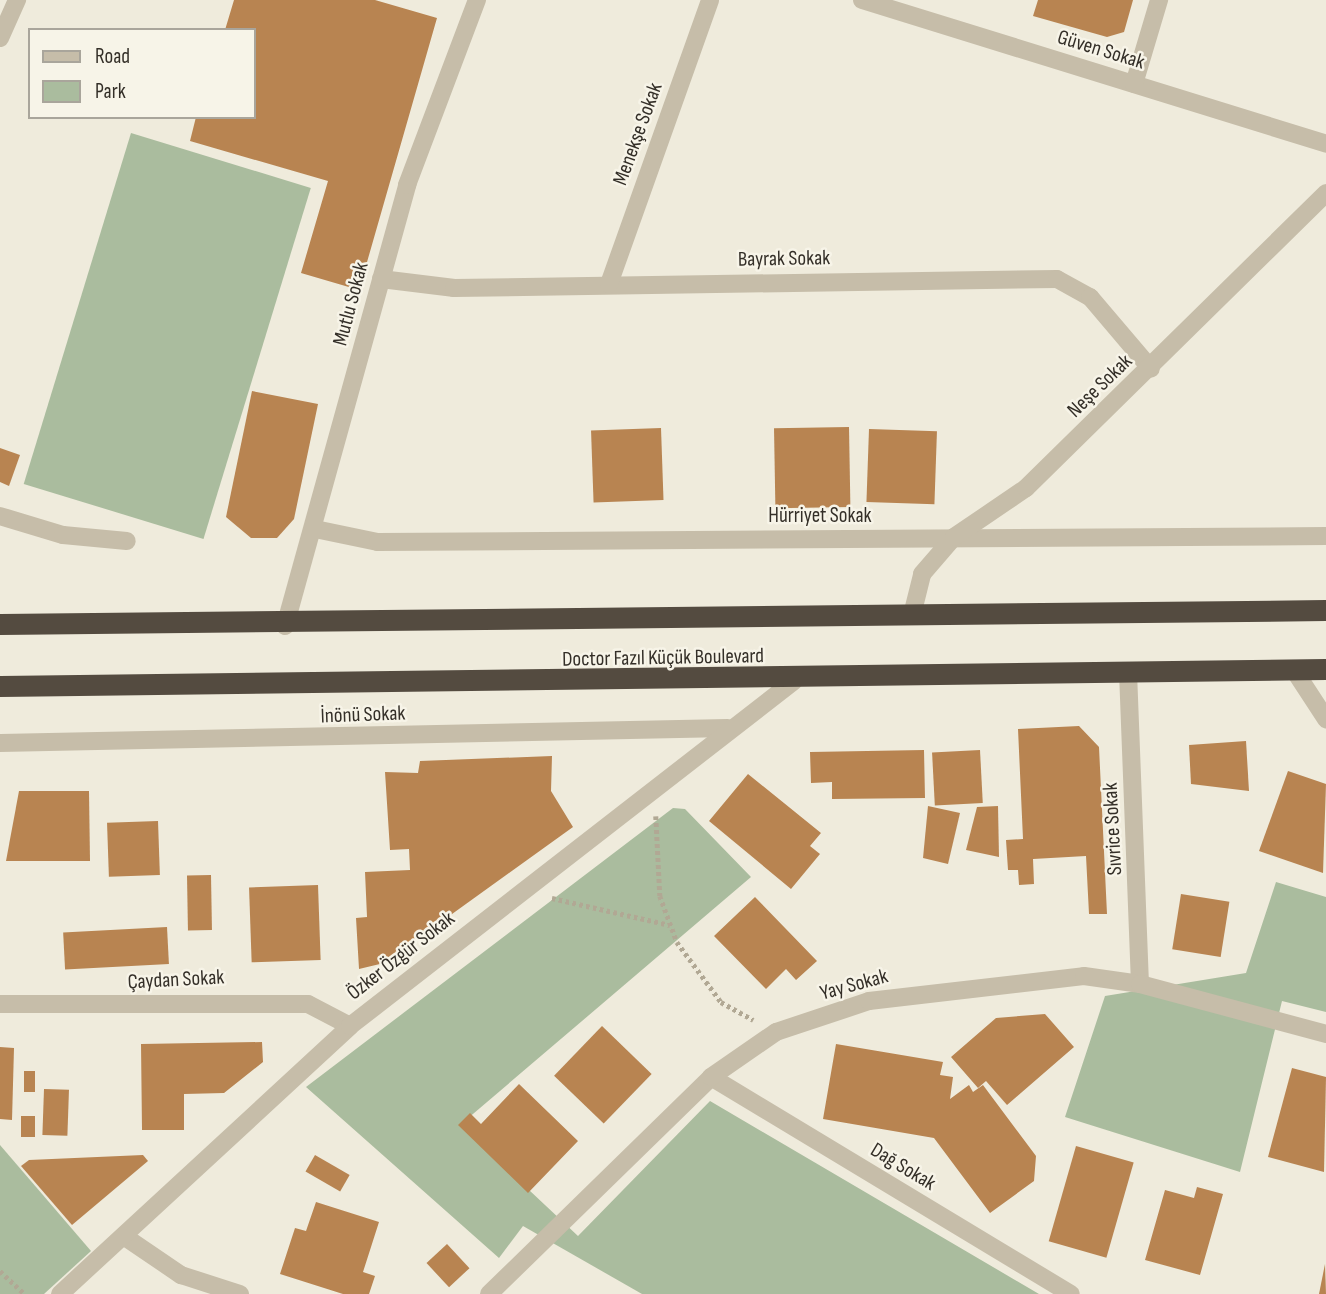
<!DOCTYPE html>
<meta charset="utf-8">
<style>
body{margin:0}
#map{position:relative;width:1326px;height:1294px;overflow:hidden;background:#efebdc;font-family:"Sofia Sans Condensed",sans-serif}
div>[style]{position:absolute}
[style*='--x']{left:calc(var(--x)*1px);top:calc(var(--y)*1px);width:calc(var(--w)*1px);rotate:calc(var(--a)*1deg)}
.green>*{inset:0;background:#aabc9e;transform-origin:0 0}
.building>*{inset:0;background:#b88451;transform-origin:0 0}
.path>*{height:4.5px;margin-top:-2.25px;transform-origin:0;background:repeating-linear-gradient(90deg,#b1a894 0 3.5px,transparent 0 7px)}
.lane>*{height:18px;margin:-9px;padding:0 9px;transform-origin:9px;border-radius:9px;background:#c6bda9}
.street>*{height:18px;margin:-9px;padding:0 9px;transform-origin:9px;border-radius:9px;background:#c6bda9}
.highway>*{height:21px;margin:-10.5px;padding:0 10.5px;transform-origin:10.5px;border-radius:10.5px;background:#544b40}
span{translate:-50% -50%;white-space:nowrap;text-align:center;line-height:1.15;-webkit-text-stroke:5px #f7f4e8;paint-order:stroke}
.street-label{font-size:21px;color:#342f28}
.legend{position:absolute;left:28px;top:28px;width:228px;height:91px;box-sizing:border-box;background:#f7f4e8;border:2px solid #a9a59b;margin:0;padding:9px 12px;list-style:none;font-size:21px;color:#342f28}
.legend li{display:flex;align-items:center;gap:14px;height:35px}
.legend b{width:35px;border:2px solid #a9a59b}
</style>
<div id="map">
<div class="green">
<div style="left:131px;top:133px;width:188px;height:367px;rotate:17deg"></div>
<div style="clip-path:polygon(673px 808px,685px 809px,751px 877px,460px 1125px,578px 1236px,710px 1101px,1039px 1294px,642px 1294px,523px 1226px,499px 1258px,306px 1087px)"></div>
<div style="clip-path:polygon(1276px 882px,1326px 897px,1326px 1012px,1282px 1001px,1240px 1172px,1065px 1117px,1105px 996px,1246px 973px)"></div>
<div style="clip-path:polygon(0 1145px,91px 1251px,44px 1294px,0 1294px)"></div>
</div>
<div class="building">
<div style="clip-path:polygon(234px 0,375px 0,437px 18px,359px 290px,301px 273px,328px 181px,190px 141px,196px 117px,254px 117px,254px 30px,225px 30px)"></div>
<div style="clip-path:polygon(1038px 0,1133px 0,1124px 32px,1107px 37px,1033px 16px)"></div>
<div style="clip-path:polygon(252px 391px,318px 404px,294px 519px,277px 538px,251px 538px,226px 517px)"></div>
<div style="left:849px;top:427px;width:80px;height:75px;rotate:89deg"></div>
<div style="left:661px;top:428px;width:72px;height:70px;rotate:88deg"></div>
<div style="left:869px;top:429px;width:68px;height:73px;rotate:2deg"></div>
<div style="clip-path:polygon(0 448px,20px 455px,9px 486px,0 482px)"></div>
<div style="clip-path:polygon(1079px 726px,1099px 747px,1107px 914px,1089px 914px,1086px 856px,1033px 859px,1034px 884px,1019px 885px,1018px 870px,1008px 870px,1006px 840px,1023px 839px,1018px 729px)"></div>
<div style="clip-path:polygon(1246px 741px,1249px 791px,1191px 784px,1189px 745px)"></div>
<div style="clip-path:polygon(924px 750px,925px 798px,832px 799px,832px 782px,811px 783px,810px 752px)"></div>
<div style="left:980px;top:750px;width:53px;height:48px;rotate:87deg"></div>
<div style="clip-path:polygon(552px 756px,551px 791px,573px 827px,384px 963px,359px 969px,356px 918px,367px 917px,365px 872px,410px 870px,409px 849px,390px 850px,385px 772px,418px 773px,420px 761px)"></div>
<div style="clip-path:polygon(1288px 771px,1326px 784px,1323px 873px,1259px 851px)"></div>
<div style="clip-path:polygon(748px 774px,821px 833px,810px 846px,820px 854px,791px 889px,709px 821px)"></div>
<div style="clip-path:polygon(19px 791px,89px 791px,90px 861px,6px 861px)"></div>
<div style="clip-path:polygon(928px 806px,960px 813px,948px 864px,923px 858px)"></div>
<div style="clip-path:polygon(998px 806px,999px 857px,966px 850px,977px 807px)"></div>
<div style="left:158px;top:821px;width:54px;height:51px;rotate:88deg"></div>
<div style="left:211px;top:875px;width:55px;height:24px;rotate:89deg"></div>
<div style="left:318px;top:885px;width:75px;height:69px;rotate:88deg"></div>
<div style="left:1181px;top:894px;width:49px;height:56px;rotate:9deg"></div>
<div style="clip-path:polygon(755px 897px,817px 961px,796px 980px,786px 969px,766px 989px,714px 936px)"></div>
<div style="left:167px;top:927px;width:37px;height:104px;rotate:87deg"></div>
<div style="clip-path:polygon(1045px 1014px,1074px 1047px,1007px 1105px,986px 1081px,978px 1088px,951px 1057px,996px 1018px)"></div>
<div style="left:602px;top:1026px;width:69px;height:69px;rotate:44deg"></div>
<div style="clip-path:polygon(262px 1042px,263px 1062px,224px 1093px,184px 1094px,184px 1130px,142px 1130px,141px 1044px)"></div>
<div style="clip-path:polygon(836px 1044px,943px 1062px,940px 1075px,953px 1077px,950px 1099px,969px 1085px,973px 1092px,983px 1085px,1036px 1156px,1034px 1181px,990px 1213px,934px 1138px,823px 1119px)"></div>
<div style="clip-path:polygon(0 1047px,14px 1048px,12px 1120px,0 1119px)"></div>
<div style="clip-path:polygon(1292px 1068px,1326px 1077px,1324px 1172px,1268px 1157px)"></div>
<div style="left:24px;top:1071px;width:11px;height:21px"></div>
<div style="clip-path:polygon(519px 1084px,578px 1141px,528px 1193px,458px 1125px,470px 1113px,481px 1124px)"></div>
<div style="left:44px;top:1089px;width:25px;height:46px;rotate:2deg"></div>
<div style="left:21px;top:1116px;width:14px;height:21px"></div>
<div style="left:1076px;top:1146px;width:60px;height:99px;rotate:16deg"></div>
<div style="clip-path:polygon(143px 1155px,148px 1161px,72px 1225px,21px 1166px,29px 1160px)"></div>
<div style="left:315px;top:1155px;width:40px;height:19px;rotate:30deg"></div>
<div style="clip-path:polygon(1197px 1187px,1223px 1194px,1200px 1275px,1145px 1260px,1165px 1190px,1194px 1198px)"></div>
<div style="clip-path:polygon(316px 1202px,379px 1222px,363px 1272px,375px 1276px,369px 1294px,343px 1294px,280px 1274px,295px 1228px,306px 1231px)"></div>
<div style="left:447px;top:1244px;width:33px;height:28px;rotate:47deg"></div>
<div style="clip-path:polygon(1325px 1264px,1326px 1294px,1319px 1294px)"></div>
</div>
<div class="path">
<div style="--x:656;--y:816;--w:80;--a:87.1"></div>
<div style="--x:660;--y:896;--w:49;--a:69.7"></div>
<div style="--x:677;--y:942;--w:74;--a:53.7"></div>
<div style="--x:721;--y:1002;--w:37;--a:29"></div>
<div style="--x:552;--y:898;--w:121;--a:12.9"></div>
<div style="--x:0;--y:1271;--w:34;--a:43"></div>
</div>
<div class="lane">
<div style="--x:0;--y:516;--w:66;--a:16.8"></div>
<div style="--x:63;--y:535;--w:64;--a:5.4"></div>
</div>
<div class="street">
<div style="--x:862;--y:0;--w:486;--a:17.2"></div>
<div style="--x:0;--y:38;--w:42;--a:-65.9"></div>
<div style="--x:1134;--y:84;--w:88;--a:-73.4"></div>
<div style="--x:381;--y:279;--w:74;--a:7"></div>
<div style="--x:454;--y:288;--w:603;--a:-0.86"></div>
<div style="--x:1057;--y:279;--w:38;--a:29"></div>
<div style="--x:1090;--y:297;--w:94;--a:49.7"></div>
<div style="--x:609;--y:284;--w:301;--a:-70.4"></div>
<div style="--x:315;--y:529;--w:64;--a:11.7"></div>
<div style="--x:378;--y:542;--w:948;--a:-0.36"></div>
<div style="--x:913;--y:611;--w:38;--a:-76"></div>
<div style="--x:922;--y:574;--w:49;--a:-49.1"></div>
<div style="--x:954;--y:537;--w:87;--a:-34.2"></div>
<div style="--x:1026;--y:488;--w:421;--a:-44.5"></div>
<div style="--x:285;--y:626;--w:458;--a:-74.5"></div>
<div style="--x:407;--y:185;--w:198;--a:-69.3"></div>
<div style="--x:1294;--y:670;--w:59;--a:56.9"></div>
<div style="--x:1128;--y:672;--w:312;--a:87.8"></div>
<div style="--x:0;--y:743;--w:728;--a:-1.18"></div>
<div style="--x:0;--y:1004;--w:308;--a:0"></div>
<div style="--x:308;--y:1004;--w:47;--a:27.6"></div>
<div style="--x:711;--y:1077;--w:420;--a:31.1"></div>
<div style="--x:125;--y:1237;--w:68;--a:34.2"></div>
<div style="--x:181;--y:1275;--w:62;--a:17.9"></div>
<div style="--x:60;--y:1294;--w:395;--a:-42.7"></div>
<div style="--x:350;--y:1026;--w:562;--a:-37.85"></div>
<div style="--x:489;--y:1294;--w:310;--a:-44.3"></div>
<div style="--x:711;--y:1077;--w:79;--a:-34.7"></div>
<div style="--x:776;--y:1032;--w:98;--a:-18.4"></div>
<div style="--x:869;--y:1001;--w:216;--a:-6.6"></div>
<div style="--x:1084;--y:976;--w:57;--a:8.1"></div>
<div style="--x:1140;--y:984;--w:193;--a:15"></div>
</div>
<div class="highway">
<div style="--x:0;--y:624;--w:1326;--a:-0.6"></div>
<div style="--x:0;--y:686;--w:1326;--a:-0.73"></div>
</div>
<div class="street-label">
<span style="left:1101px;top:50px;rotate:17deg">Güven Sokak</span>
<span style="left:638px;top:134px;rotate:-70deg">Menekşe Sokak</span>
<span style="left:784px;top:259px;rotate:-1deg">Bayrak Sokak</span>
<span style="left:351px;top:304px;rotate:-75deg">Mutlu Sokak</span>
<span style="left:1100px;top:386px;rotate:-44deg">Neşe Sokak</span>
<span style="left:820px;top:516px">Hürriyet Sokak</span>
<span style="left:663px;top:658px;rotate:-1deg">Doctor Fazıl Küçük Boulevard</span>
<span style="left:363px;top:715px;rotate:-2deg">İnönü Sokak</span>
<span style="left:1113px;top:829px;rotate:-93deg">Sıvrice Sokak</span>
<span style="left:401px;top:956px;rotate:-38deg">Özker Özgür Sokak</span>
<span style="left:176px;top:980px;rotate:-3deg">Çaydan Sokak</span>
<span style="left:854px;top:985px;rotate:-15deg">Yay Sokak</span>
<span style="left:903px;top:1167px;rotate:31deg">Dağ Sokak</span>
</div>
<ul class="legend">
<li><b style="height:9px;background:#c6bda9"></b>Road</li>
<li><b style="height:19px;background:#aabc9e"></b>Park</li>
</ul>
</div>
